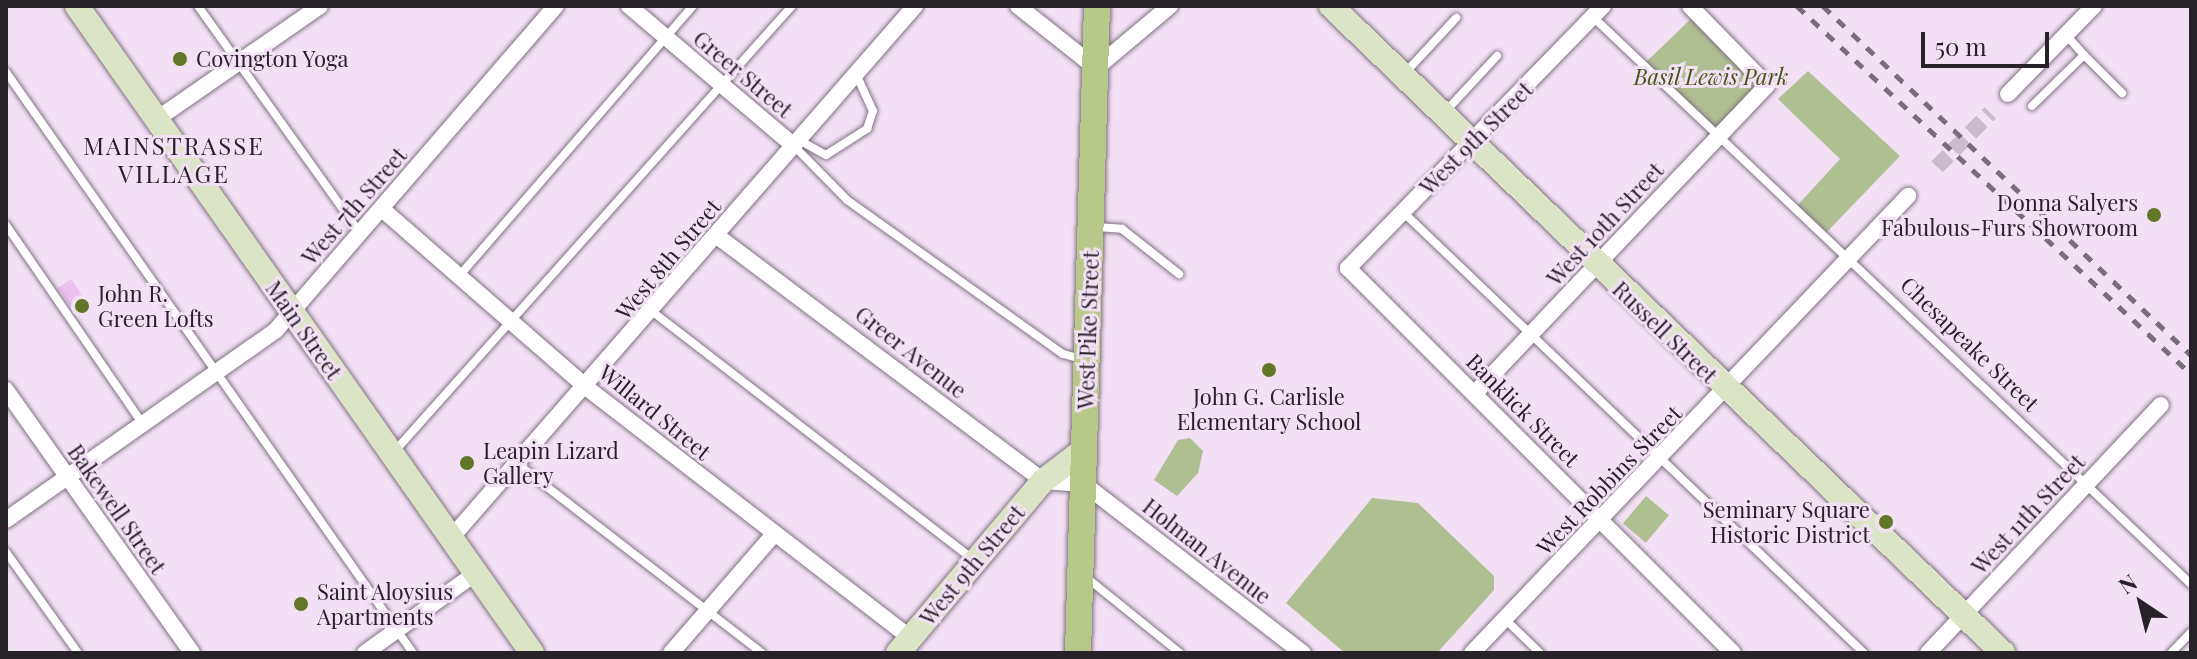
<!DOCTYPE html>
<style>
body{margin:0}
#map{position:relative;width:2197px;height:659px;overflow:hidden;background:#f2e1f5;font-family:"Playfair Display",serif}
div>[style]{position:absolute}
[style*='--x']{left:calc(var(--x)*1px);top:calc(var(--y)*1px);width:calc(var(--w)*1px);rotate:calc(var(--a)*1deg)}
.green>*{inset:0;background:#b0bf91;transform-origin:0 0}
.water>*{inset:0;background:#ebbff0;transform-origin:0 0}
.street-tunnel>*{height:16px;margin-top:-8px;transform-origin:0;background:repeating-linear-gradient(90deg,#c9bbcc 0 16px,transparent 0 24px)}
.roads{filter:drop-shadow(0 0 2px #807182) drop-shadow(0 0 2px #807182)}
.lane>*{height:8px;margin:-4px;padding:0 4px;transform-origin:4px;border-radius:4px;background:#fff}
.street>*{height:16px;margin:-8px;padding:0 8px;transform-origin:8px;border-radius:8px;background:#fff}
.secondary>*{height:24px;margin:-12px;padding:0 12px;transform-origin:12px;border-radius:12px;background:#dbe4c4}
.primary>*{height:26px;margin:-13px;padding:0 13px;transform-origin:13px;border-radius:13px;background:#b7c888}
.rail>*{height:5px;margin-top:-2.5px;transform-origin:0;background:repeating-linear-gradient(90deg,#786e7a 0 10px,transparent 0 20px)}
.dots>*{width:22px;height:22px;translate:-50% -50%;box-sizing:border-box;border:4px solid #f2e1f5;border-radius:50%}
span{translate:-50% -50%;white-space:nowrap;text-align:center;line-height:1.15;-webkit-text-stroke:6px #f2e1f5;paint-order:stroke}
.poi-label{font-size:22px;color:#272128}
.left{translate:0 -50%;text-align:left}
.right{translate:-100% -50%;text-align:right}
.street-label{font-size:22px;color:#272128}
.park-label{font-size:22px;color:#455516;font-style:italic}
.neighbourhood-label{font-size:24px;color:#272128;letter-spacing:2px}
.frame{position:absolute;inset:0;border:8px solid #272128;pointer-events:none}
.north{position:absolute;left:2101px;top:563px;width:80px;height:80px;-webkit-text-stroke:6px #f2e1f5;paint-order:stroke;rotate:325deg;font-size:22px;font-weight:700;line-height:32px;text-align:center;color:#272128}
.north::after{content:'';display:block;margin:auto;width:28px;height:36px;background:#272128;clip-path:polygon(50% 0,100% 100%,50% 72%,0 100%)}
.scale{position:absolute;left:1921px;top:32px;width:128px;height:36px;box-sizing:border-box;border:4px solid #272128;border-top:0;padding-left:10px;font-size:24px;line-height:28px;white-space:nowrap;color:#272128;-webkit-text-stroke:6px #f2e1f5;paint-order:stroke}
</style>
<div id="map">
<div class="green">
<div style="left:1697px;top:13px;width:100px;height:75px;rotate:46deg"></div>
<div style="clip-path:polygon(1808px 71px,1900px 156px,1824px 235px,1795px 208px,1840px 159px,1778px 99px)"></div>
<div style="clip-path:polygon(1190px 438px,1203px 451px,1198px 473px,1177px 496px,1154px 480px,1178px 440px)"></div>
<div style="left:1646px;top:496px;width:30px;height:36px;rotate:40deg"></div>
<div style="clip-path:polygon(1372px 498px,1418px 503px,1494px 576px,1494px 590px,1437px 653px,1345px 653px,1286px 603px)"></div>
</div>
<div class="water">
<div style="left:71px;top:279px;width:34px;height:16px;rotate:56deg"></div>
</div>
<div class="street-tunnel">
<div style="--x:1937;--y:167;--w:76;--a:-45.5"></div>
</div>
<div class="roads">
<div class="lane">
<div style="--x:198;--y:6;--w:277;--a:54.5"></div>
<div style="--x:1593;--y:17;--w:824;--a:43.48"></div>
<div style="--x:2084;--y:55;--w:54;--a:45"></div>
<div style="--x:6;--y:72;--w:709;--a:54.99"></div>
<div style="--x:1406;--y:72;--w:74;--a:-47.2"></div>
<div style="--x:2032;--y:106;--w:73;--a:-44.4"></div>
<div style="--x:2084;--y:55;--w:27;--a:-132"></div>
<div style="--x:1444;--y:113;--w:78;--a:-47.1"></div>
<div style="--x:797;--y:139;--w:33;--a:29"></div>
<div style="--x:826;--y:155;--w:49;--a:-32.4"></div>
<div style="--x:867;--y:129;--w:19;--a:-72"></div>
<div style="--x:873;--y:111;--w:41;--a:-114.7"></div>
<div style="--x:793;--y:145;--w:77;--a:45.5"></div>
<div style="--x:847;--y:200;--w:265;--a:35.5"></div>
<div style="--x:1063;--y:354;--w:20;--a:15"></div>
<div style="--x:1403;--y:212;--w:638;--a:43.73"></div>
<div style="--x:6;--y:225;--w:242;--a:55.5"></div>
<div style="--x:1096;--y:227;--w:26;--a:4"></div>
<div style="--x:1122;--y:229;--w:73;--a:38.3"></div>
<div style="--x:459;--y:276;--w:357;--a:-49.1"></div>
<div style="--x:653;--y:312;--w:404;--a:37.7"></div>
<div style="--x:394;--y:452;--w:598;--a:-48.26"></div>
<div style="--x:520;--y:466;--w:306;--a:37.7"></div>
<div style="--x:6;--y:552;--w:124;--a:54.5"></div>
<div style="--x:1087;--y:578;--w:119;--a:38.9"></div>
<div style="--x:1505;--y:619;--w:49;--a:44.2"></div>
<div style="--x:2171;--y:653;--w:29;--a:-46"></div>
</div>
<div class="street">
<div style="--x:629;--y:6;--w:214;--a:40.3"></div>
<div style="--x:1018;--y:6;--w:100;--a:38.5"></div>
<div style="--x:1096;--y:68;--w:97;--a:-40"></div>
<div style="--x:1603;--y:6;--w:366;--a:134.2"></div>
<div style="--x:1348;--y:268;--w:544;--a:45"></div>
<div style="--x:2008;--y:94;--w:123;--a:-45.7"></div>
<div style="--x:157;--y:119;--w:198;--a:-34.7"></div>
<div style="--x:382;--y:209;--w:272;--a:41.1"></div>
<div style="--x:587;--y:388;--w:408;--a:37.7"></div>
<div style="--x:717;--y:236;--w:408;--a:36.9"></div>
<div style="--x:1043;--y:481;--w:41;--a:4.2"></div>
<div style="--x:1084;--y:484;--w:277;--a:37.7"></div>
<div style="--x:6;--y:390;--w:322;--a:54.7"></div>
<div style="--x:1475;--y:393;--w:424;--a:-46.5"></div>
<div style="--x:1767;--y:85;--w:110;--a:-134.3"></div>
<div style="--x:6;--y:520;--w:330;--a:-35.1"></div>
<div style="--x:276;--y:330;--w:428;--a:-49.2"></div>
<div style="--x:451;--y:538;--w:706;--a:-48.91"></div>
<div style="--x:365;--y:653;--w:137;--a:-35.8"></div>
<div style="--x:671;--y:653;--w:157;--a:-49.1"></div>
<div style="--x:1472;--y:653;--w:632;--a:-46.35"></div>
<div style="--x:1928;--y:653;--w:340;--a:-46.8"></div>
</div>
<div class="secondary">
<div style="--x:77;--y:6;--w:791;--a:54.88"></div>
<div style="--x:1331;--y:6;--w:933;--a:43.91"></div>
<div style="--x:898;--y:653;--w:225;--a:-49.9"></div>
<div style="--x:1043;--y:481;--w:53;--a:-37.3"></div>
</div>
<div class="primary">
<div style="--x:1078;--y:653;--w:647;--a:-88.32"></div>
</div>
</div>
<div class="rail">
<div style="--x:1797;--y:6;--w:539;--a:43.05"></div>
<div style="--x:1823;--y:6;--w:507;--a:43.48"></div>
</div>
<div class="dots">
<div style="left:180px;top:59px;background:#617626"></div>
<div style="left:2154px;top:215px;background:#617626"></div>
<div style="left:82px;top:306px;background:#617626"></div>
<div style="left:1269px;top:370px;background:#617626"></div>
<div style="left:467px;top:463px;background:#617626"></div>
<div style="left:1886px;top:522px;background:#617626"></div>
<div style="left:301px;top:604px;background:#617626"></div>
</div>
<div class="poi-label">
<span class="left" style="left:196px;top:59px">Covington Yoga</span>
<span class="right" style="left:2138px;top:215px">Donna Salyers<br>Fabulous-Furs Showroom</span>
<span class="left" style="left:98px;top:306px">John R.<br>Green Lofts</span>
<span style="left:1269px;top:409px">John G. Carlisle<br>Elementary School</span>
<span class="left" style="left:483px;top:463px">Leapin Lizard<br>Gallery</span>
<span class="right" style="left:1870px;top:522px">Seminary Square<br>Historic District</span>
<span class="left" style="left:317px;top:604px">Saint Aloysius<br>Apartments</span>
</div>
<div class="street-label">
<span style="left:743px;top:74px;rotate:40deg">Greer Street</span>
<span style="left:1476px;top:138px;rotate:-45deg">West 9th Street</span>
<span style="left:354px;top:206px;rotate:-49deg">West 7th Street</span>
<span style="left:1605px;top:224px;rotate:-47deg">West 10th Street</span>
<span style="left:668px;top:259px;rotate:-50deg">West 8th Street</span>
<span style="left:304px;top:330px;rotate:55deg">Main Street</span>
<span style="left:1088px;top:330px;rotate:-88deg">West Pike Street</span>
<span style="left:1665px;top:332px;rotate:44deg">Russell Street</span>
<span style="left:1970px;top:344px;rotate:44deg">Chesapeake Street</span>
<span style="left:911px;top:352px;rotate:38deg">Greer Avenue</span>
<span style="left:1523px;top:410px;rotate:45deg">Banklick Street</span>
<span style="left:655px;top:412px;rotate:39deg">Willard Street</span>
<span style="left:1609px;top:480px;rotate:-46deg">West Robbins Street</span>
<span style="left:117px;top:509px;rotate:55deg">Bakewell Street</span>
<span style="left:2028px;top:514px;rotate:-47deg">West 11th Street</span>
<span style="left:1207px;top:551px;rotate:38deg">Holman Avenue</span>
<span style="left:972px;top:565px;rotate:-50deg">West 9th Street</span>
</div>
<div class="park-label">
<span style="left:1711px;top:77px">Basil Lewis Park</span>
</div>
<div class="neighbourhood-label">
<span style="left:174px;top:160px">MAINSTRASSE<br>VILLAGE</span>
</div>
<div class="frame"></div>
<div class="north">N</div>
<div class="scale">50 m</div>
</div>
